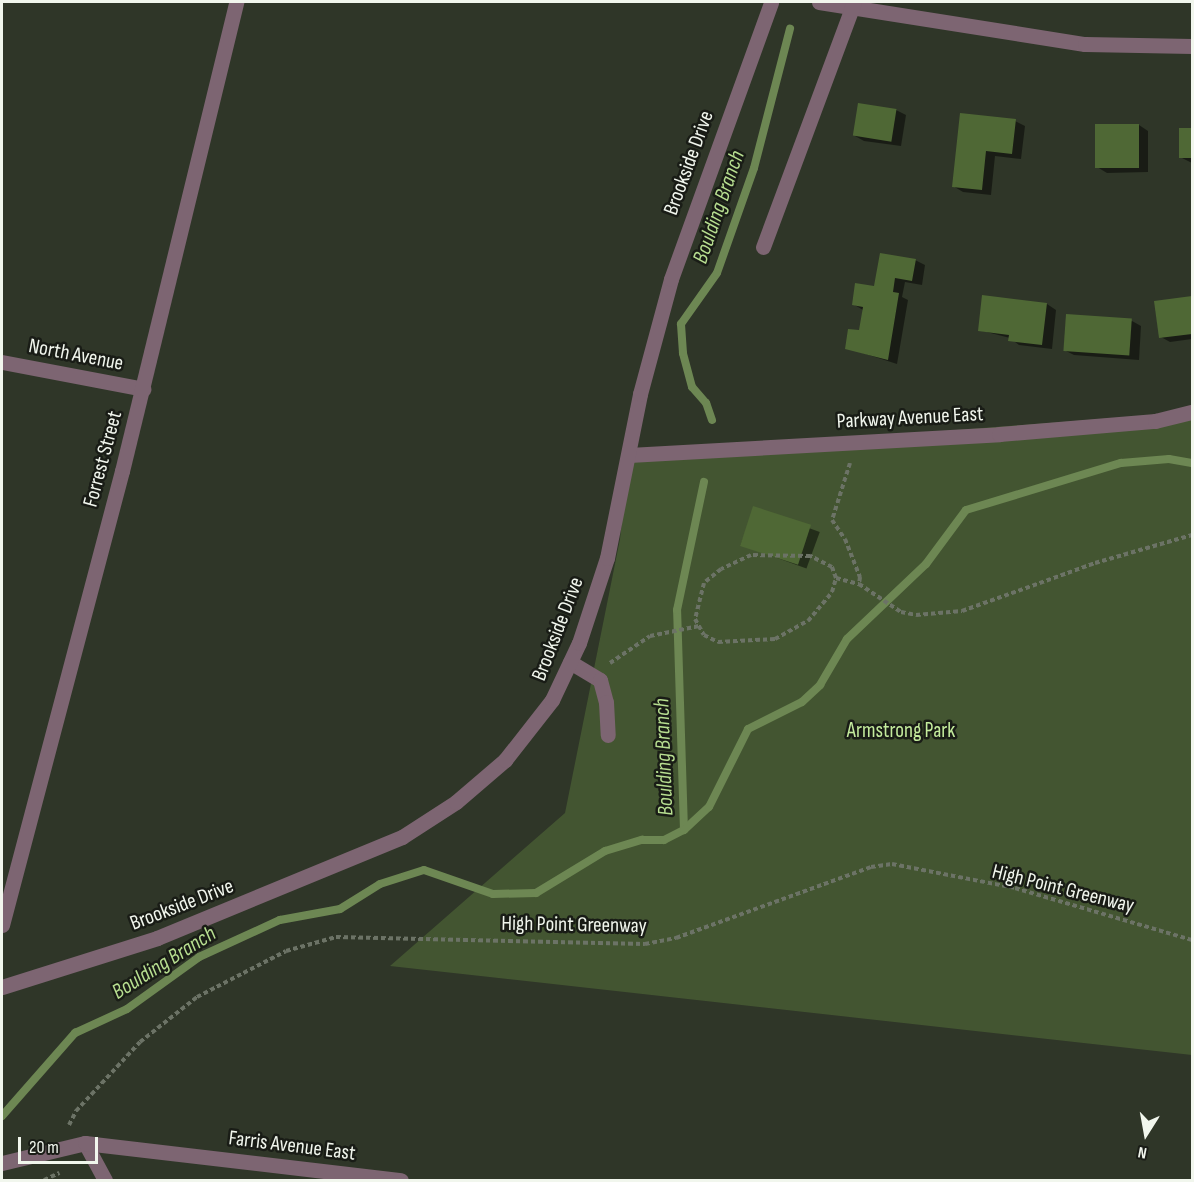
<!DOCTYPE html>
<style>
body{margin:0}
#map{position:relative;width:1194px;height:1182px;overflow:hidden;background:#2f3628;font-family:"Sofia Sans Condensed",sans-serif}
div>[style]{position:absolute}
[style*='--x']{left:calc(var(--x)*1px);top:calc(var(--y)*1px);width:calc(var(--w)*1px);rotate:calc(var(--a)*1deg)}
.green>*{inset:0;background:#435531}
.shadow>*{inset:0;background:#0007;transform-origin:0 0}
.stream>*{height:8px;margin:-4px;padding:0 4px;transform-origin:4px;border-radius:4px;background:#6d8753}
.building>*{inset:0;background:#4f6835;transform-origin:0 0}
.path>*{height:4px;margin-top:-2px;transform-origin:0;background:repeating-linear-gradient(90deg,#6c7366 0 4.5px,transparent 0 7.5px)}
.minor>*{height:15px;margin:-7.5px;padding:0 7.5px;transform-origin:7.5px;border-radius:7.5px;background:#7d6572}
span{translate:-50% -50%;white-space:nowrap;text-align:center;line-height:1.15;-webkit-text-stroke:5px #191c16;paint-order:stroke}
.street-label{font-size:21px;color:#f1f6ed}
.park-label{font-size:21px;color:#c4ec9d}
.water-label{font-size:22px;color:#b7de90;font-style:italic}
.frame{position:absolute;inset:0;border:3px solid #f1f6ed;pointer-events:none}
.north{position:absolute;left:1116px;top:1104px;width:60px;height:60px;-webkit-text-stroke:4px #191c16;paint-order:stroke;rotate:191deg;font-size:16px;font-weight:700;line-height:24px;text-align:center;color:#f1f6ed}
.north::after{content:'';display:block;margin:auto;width:21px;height:27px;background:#f1f6ed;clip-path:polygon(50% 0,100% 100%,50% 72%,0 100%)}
.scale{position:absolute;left:18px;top:1137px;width:80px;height:27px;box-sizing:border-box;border:3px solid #f1f6ed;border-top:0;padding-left:8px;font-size:18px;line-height:21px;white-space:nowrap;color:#f1f6ed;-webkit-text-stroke:4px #191c16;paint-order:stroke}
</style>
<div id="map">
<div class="green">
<div style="clip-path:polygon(1192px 412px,1192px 1055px,390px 966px,565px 813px,620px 539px,629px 455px)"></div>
</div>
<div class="shadow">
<div style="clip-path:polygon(896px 110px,906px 115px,901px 146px,864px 141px,855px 136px)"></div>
<div style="clip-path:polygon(961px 115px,1015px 121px,1025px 126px,1021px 159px,995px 156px,991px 195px,963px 192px,953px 186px)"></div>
<div style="clip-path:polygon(1139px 125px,1148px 131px,1148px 172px,1107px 173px,1097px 167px)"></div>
<div style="clip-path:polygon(1181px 130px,1192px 130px,1192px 163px,1182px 158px)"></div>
<div style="clip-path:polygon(915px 260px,925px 265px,922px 285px,905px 282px,902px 297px,908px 300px,897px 364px,847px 348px,860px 332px,863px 310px,853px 304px)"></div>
<div style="clip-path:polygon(983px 296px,1047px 304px,1056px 310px,1052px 349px,1019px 345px,1010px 338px,979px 330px)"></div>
<div style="clip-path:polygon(1192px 298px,1192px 339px,1170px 342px,1161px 337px,1156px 303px)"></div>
<div style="clip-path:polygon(1132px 321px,1141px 326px,1139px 360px,1074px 355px,1064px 350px)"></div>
<div style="left:754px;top:508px;width:70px;height:39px;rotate:20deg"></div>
</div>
<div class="stream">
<div style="--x:712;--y:420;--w:18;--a:-109"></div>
<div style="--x:706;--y:403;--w:21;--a:-131"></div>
<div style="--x:692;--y:387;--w:35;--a:-105"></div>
<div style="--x:683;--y:353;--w:29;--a:-94"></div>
<div style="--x:681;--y:324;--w:62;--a:-54.8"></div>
<div style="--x:717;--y:273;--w:111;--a:-70.6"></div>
<div style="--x:754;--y:168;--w:144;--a:-75.5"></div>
<div style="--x:684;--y:830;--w:220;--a:-91.8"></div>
<div style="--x:677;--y:610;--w:131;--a:-78.1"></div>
<div style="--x:2;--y:1116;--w:111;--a:-48.7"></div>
<div style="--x:75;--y:1033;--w:57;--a:-24.8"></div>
<div style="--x:127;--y:1009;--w:89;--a:-35.8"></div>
<div style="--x:199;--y:957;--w:89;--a:-24.6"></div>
<div style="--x:280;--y:920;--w:61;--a:-10.4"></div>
<div style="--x:340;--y:909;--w:47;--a:-32"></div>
<div style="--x:380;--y:884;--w:46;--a:-17.7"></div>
<div style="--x:424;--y:870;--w:73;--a:19.2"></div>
<div style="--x:493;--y:894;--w:43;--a:-1.3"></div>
<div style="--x:536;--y:893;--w:81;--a:-31.3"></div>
<div style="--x:605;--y:851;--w:39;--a:-17"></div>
<div style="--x:642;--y:840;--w:22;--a:0"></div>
<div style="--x:664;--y:840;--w:22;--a:-27"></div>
<div style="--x:684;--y:830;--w:34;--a:-43"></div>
<div style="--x:709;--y:807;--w:87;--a:-63.4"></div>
<div style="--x:748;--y:729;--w:60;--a:-26.6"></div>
<div style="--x:802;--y:702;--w:25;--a:-43"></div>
<div style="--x:820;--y:685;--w:53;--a:-59.6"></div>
<div style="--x:847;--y:639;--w:109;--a:-43.5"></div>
<div style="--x:926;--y:564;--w:67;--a:-53.5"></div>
<div style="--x:966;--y:510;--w:162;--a:-16.9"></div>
<div style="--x:1121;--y:463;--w:48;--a:-4.8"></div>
<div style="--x:1169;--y:459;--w:23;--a:10"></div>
</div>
<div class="building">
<div style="left:858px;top:103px;width:39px;height:33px;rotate:9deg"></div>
<div style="clip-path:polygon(960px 113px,1016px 119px,1012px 154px,986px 151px,982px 190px,952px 187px)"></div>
<div style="left:1095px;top:124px;width:44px;height:44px"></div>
<div style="left:1192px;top:128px;width:30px;height:13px;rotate:90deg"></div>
<div style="clip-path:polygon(880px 253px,916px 259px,912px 281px,895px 278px,893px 292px,899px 293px,888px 360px,845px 349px,848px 329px,859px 330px,863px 307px,852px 305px,855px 283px,874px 286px)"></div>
<div style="clip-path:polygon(982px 295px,1047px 303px,1042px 345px,1008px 341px,1009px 335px,978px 331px)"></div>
<div style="clip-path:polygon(1192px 296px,1192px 334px,1159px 338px,1154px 301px)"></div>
<div style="left:1066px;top:314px;width:66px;height:37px;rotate:4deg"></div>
<div style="left:753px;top:506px;width:61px;height:42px;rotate:18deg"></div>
</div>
<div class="path">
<div style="--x:850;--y:463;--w:60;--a:107.5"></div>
<div style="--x:832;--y:520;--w:23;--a:56"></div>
<div style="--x:845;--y:539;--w:41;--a:68.5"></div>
<div style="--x:860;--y:577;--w:7;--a:98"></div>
<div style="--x:836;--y:578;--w:12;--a:-110"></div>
<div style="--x:832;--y:567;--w:25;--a:-153"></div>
<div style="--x:810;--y:556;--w:59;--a:-179"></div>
<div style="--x:751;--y:555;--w:33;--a:155"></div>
<div style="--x:721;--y:569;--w:22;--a:141"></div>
<div style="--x:704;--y:583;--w:37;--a:104"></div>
<div style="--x:695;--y:619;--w:18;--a:61"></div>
<div style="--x:704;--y:635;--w:16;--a:27"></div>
<div style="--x:718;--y:642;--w:57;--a:-3"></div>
<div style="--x:775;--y:639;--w:38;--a:-29"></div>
<div style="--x:808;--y:621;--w:38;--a:-50"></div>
<div style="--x:832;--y:592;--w:15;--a:-74"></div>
<div style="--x:836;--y:578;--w:24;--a:15"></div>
<div style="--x:859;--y:584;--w:50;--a:33.7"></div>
<div style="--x:901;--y:612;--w:15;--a:11"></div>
<div style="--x:916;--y:615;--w:46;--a:-5"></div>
<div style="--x:962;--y:611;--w:141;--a:-19.8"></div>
<div style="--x:1095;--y:563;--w:101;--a:-16.1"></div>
<div style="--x:610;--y:663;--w:48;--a:-34"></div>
<div style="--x:650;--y:636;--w:50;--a:-11.5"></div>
<div style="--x:69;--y:1125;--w:16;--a:-63"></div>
<div style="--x:76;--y:1111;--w:94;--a:-47.2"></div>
<div style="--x:140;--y:1042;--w:73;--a:-38.3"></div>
<div style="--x:197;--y:997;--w:100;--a:-27.3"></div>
<div style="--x:286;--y:951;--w:52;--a:-15.6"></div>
<div style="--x:336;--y:937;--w:309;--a:1.3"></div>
<div style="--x:645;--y:944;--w:32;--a:-11"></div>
<div style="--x:676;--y:938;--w:208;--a:-20"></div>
<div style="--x:871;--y:867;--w:21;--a:-8"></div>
<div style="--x:892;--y:864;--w:125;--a:11"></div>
<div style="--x:1015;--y:888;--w:184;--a:16.4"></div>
<div style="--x:44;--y:1180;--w:17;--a:-25"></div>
</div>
<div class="minor">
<div style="--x:819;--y:2;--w:269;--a:9"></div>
<div style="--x:1085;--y:44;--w:107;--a:1.1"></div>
<div style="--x:763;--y:247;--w:261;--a:-69.6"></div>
<div style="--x:2;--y:362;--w:144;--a:10.8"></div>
<div style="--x:629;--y:455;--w:371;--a:-3.2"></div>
<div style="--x:999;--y:434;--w:157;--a:-4.8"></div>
<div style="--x:1155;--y:421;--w:38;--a:-14"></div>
<div style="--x:570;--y:662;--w:35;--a:31"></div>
<div style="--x:600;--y:680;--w:23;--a:75"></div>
<div style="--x:606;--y:702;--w:33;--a:87"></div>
<div style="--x:2;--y:925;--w:470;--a:-75.2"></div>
<div style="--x:122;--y:471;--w:483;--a:-76.3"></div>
<div style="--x:2;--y:987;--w:163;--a:-17.5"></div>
<div style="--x:157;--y:938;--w:265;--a:-22.4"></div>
<div style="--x:402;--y:837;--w:64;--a:-32.9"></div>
<div style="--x:456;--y:802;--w:65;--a:-40.6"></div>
<div style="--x:505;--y:760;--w:76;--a:-51.9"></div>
<div style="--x:552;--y:700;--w:63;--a:-64.7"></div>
<div style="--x:579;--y:643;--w:89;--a:-71.8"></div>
<div style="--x:607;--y:558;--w:167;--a:-78.6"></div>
<div style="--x:640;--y:394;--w:119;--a:-74.9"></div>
<div style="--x:671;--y:279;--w:294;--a:-70.1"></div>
<div style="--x:85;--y:1143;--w:42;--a:61.6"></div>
<div style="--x:2;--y:1163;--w:85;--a:-13.5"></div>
<div style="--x:85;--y:1143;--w:318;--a:6.7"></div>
</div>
<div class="street-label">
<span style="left:689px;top:163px;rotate:-70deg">Brookside Drive</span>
<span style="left:76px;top:355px;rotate:11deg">North Avenue</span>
<span style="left:910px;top:418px;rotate:-3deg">Parkway Avenue East</span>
<span style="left:103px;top:459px;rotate:-75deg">Forrest Street</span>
<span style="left:558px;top:629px;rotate:-69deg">Brookside Drive</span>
<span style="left:1063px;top:889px;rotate:14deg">High Point Greenway</span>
<span style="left:182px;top:905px;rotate:-21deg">Brookside Drive</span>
<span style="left:574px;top:925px;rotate:1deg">High Point Greenway</span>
<span style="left:292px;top:1146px;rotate:7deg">Farris Avenue East</span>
</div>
<div class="park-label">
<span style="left:901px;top:731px">Armstrong Park</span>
</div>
<div class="water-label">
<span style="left:719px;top:207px;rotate:-71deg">Boulding Branch</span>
<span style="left:664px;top:757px;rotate:-92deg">Boulding Branch</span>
<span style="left:164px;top:963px;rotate:-32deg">Boulding Branch</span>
</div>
<div class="frame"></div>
<div class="north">N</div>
<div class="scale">20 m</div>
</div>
